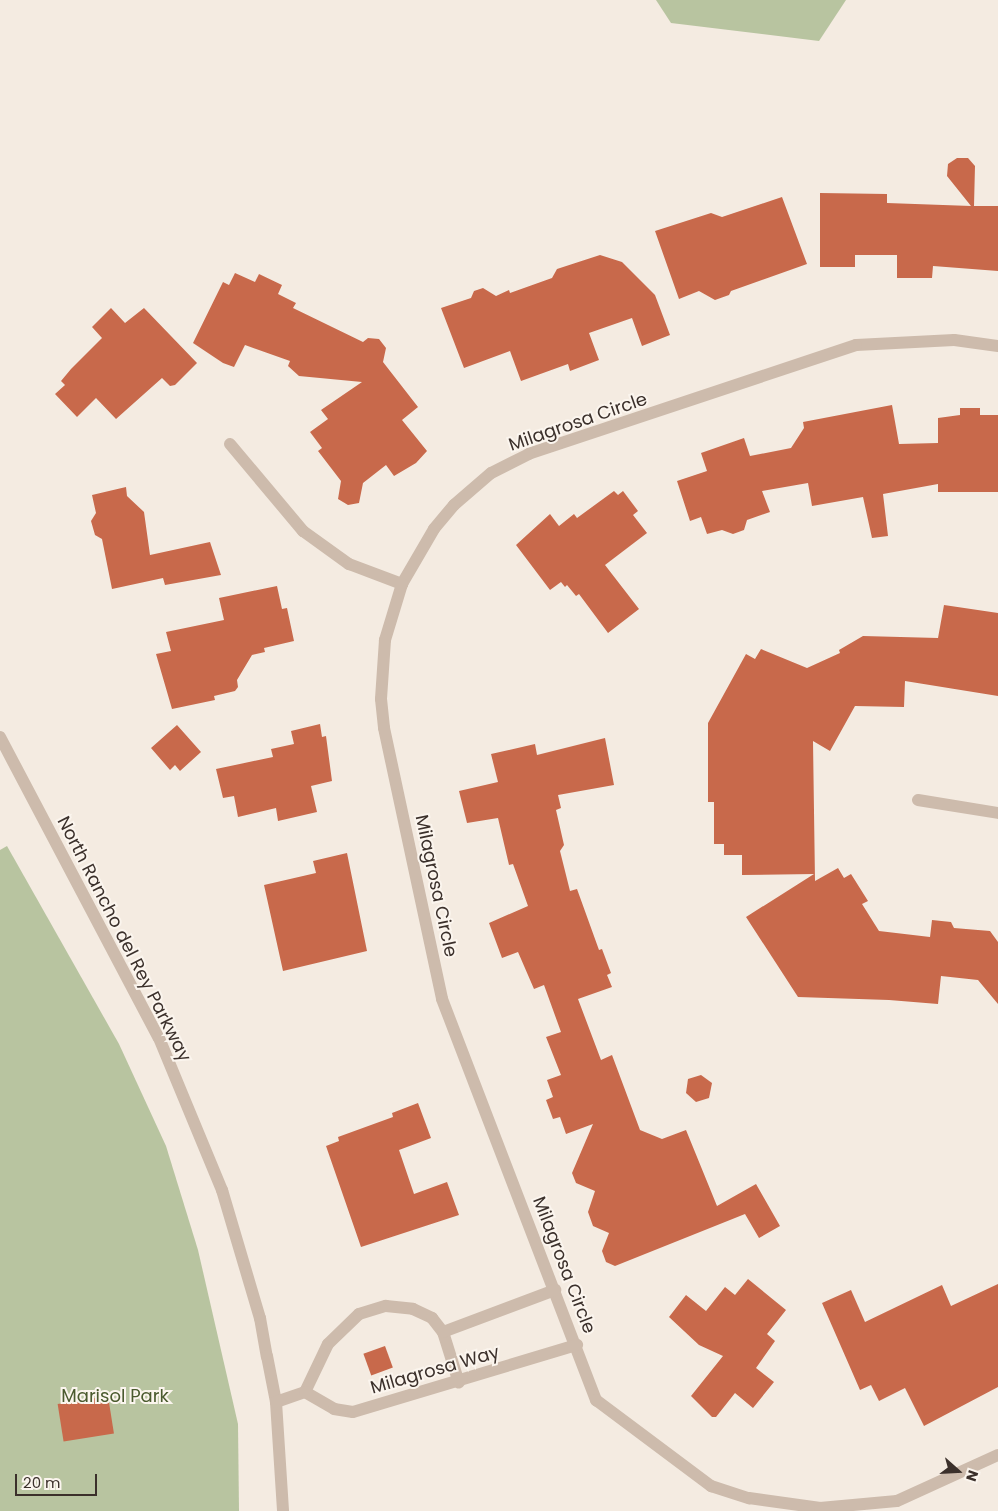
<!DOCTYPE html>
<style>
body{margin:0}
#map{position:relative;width:998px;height:1511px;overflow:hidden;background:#f4ebe1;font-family:Poppins,sans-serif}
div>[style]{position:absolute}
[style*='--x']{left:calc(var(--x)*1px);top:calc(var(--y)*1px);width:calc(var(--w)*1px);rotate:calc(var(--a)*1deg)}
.green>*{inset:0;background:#b8c4a0}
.building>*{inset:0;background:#c8694b;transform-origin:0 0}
.minor>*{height:12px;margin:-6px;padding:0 6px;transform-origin:6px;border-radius:6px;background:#cdbbac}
span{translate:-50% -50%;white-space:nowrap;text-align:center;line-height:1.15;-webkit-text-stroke:4px #fbf5ee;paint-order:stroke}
.street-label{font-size:18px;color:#3b302b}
.park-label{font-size:18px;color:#4a5a2e}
.north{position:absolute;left:933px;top:1446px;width:50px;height:50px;-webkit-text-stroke:4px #fbf5ee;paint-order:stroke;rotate:109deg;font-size:14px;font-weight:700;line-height:20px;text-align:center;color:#3b302b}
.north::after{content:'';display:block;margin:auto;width:18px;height:22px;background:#3b302b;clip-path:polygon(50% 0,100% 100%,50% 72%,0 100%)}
.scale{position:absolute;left:15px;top:1474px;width:82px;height:22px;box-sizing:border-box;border:2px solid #3b302b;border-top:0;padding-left:6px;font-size:15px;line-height:18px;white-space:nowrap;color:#3b302b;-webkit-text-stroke:4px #fbf5ee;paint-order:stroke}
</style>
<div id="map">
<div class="green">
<div style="clip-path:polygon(656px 0,846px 0,819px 41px,671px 23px)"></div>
<div style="clip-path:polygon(7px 846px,119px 1044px,166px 1146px,198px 1250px,238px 1424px,239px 1511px,0 1511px,0 850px)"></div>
</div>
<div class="building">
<div style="clip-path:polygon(957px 158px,968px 158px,975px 166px,974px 206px,998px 206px,998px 271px,933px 266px,932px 278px,897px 278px,897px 255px,855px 255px,855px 267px,820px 267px,820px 193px,887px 194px,887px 203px,971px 206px,947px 176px,948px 164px)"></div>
<div style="clip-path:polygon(782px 197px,807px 264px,731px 291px,729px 295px,715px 300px,699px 291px,679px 299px,655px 231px,711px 213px,722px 217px)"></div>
<div style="clip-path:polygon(600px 255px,622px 262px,655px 295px,670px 335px,642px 346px,632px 318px,589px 333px,599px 360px,570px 371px,568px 364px,521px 381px,510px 351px,464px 368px,441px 308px,471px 298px,474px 291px,483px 288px,496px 296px,509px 290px,510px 293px,552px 278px,557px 269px)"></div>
<div style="clip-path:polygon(235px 273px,255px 282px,259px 274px,282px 285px,278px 294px,296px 303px,293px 308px,363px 342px,368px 338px,379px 339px,386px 348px,383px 362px,418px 407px,402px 420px,427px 451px,416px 463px,394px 476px,386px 465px,363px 483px,359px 503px,348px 505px,338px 499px,341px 481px,318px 451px,322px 448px,310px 432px,328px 419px,321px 410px,362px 382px,299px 376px,288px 366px,290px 361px,245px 345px,234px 367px,223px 363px,193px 343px,223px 282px,229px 285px)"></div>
<div style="clip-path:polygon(111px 308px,125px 323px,144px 308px,197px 363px,175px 385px,170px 386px,162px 378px,116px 419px,96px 398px,77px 417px,55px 394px,65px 385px,61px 381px,71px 369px,102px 338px,92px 327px)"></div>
<div style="clip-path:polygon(892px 405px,899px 444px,938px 443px,938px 418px,960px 415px,960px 408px,980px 408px,980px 415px,998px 415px,998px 492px,938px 492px,938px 484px,883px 494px,888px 536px,872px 538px,863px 497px,812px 506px,808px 483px,762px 491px,770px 512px,747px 520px,744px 530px,733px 534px,722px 530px,707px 534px,701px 517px,690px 521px,677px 481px,707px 471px,701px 453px,744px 438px,750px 456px,791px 448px,804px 428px,803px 422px)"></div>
<div style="clip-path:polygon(126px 487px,127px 496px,144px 512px,150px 555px,210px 542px,221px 575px,165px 585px,163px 578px,112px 589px,102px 539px,95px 535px,91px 521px,96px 513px,92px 495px)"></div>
<div style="clip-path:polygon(614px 491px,618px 495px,623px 491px,638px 511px,633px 515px,647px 533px,605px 565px,639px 609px,608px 633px,579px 594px,576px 596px,567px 585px,565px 587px,561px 582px,550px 590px,516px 545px,550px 514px,559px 526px,574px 514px,577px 518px)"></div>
<div style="clip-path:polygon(277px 586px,282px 609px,287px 608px,294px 641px,264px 648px,265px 652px,252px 655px,237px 680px,238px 687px,235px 691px,214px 696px,215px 700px,172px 709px,156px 654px,171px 651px,166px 632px,224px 620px,219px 598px)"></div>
<div style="clip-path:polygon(944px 605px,998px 613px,998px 696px,905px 681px,904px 707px,855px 706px,830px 751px,813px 741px,815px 881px,838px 868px,844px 878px,851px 874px,868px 901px,862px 904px,879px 931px,930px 937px,932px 920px,951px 922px,954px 928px,990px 931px,998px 942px,998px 1004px,978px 980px,941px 976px,938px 1004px,889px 1000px,798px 997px,746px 917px,814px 874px,742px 875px,742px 855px,724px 855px,724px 844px,714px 844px,714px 802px,708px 802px,708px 723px,746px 654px,755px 659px,761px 649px,807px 668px,840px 653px,839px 650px,863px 636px,938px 638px)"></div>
<div style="clip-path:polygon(320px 724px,322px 737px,326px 736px,332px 781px,311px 786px,317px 812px,278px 821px,276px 808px,238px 817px,234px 796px,223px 798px,216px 769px,273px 757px,271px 749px,294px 744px,291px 731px)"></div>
<div style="clip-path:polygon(177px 725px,201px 752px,180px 771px,175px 765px,170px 770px,151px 748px)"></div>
<div style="clip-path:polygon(605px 738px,614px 785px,558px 795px,561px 808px,556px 810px,564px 845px,560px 851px,570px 891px,577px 889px,599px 950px,602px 949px,611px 973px,607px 975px,612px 987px,578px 999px,601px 1060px,612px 1055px,640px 1130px,662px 1139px,686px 1130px,717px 1206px,756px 1184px,780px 1226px,759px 1238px,745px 1214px,615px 1266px,606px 1262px,602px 1251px,609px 1233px,593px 1226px,588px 1212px,595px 1191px,576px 1183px,572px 1173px,593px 1124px,566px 1134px,560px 1117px,553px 1119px,546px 1100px,553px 1097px,547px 1080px,561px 1075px,546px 1037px,561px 1032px,544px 985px,534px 989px,518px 952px,502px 958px,489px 923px,528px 906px,513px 864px,509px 865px,498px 818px,467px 823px,459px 791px,498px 782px,491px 754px,535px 744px,537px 755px)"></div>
<div style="clip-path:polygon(347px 853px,367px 951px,283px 971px,264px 885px,316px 873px,313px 861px)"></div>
<div style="clip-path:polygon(701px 1075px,712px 1083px,709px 1098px,696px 1102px,686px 1093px,688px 1079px)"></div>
<div style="clip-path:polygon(418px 1103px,431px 1138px,399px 1150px,414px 1194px,447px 1182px,459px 1215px,361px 1247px,326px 1146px,339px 1141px,338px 1137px,393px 1117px,392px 1113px)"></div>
<div style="clip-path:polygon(748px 1279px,786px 1310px,767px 1334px,775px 1341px,756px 1368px,774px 1382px,753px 1408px,735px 1393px,716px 1417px,712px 1417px,691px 1396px,723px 1356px,699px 1345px,669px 1317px,686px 1295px,706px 1311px,725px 1287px,735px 1295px)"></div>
<div style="clip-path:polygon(998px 1284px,998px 1387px,924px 1426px,905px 1388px,879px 1401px,871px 1385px,860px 1390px,822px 1303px,851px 1290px,865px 1322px,942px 1285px,951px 1306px)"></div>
<div style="left:385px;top:1346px;width:23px;height:23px;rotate:70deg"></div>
<div style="left:108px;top:1396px;width:38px;height:51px;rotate:81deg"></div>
</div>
<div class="minor">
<div style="--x:998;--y:346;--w:44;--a:-172.2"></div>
<div style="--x:954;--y:340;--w:98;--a:177.1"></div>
<div style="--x:856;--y:345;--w:345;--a:161.6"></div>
<div style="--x:529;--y:454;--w:42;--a:153.4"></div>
<div style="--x:491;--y:473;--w:49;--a:139.1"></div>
<div style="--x:454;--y:505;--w:31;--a:130"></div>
<div style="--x:434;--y:529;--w:64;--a:120.2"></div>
<div style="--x:402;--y:584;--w:59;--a:106.9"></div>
<div style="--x:385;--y:640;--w:59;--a:93.9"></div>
<div style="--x:381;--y:699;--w:29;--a:84"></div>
<div style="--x:384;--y:728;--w:277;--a:77.9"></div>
<div style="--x:442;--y:999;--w:430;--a:69"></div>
<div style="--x:596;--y:1400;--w:144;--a:36.8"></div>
<div style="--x:711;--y:1486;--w:40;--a:18"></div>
<div style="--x:749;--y:1498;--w:72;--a:8"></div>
<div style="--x:820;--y:1508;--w:77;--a:-5.2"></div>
<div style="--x:897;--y:1501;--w:111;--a:-24.5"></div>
<div style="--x:230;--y:444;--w:114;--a:50"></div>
<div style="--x:303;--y:531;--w:57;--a:35.7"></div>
<div style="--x:349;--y:564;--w:57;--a:20.7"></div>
<div style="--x:0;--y:737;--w:340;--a:62.2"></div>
<div style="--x:159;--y:1038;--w:165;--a:67.5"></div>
<div style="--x:222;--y:1190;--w:134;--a:73.5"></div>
<div style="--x:260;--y:1318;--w:39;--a:80"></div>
<div style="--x:267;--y:1356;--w:47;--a:78.9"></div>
<div style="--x:276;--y:1402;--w:109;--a:86.3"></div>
<div style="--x:918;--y:800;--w:81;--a:9.2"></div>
<div style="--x:443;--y:1332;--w:53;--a:72.6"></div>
<div style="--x:305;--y:1392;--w:53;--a:-64.4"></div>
<div style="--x:328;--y:1344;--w:43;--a:-44.1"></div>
<div style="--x:359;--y:1314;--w:28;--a:-17"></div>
<div style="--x:386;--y:1306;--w:27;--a:6"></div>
<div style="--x:413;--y:1309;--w:21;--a:25"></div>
<div style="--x:432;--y:1318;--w:18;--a:52"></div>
<div style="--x:443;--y:1332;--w:120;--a:-20.6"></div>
<div style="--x:276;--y:1402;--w:31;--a:-19"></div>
<div style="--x:305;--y:1392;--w:34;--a:30"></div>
<div style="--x:334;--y:1409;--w:19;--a:9"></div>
<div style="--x:353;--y:1412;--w:234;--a:-16.7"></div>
</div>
<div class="street-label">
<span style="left:578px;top:422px;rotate:-19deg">Milagrosa Circle</span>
<span style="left:436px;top:886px;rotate:78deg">Milagrosa Circle</span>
<span style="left:124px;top:939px;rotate:63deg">North Rancho del Rey Parkway</span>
<span style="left:564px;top:1265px;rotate:69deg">Milagrosa Circle</span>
<span style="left:435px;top:1370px;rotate:-16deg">Milagrosa Way</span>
</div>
<div class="park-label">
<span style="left:115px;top:1396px">Marisol Park</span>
</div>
<div class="north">N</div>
<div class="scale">20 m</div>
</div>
